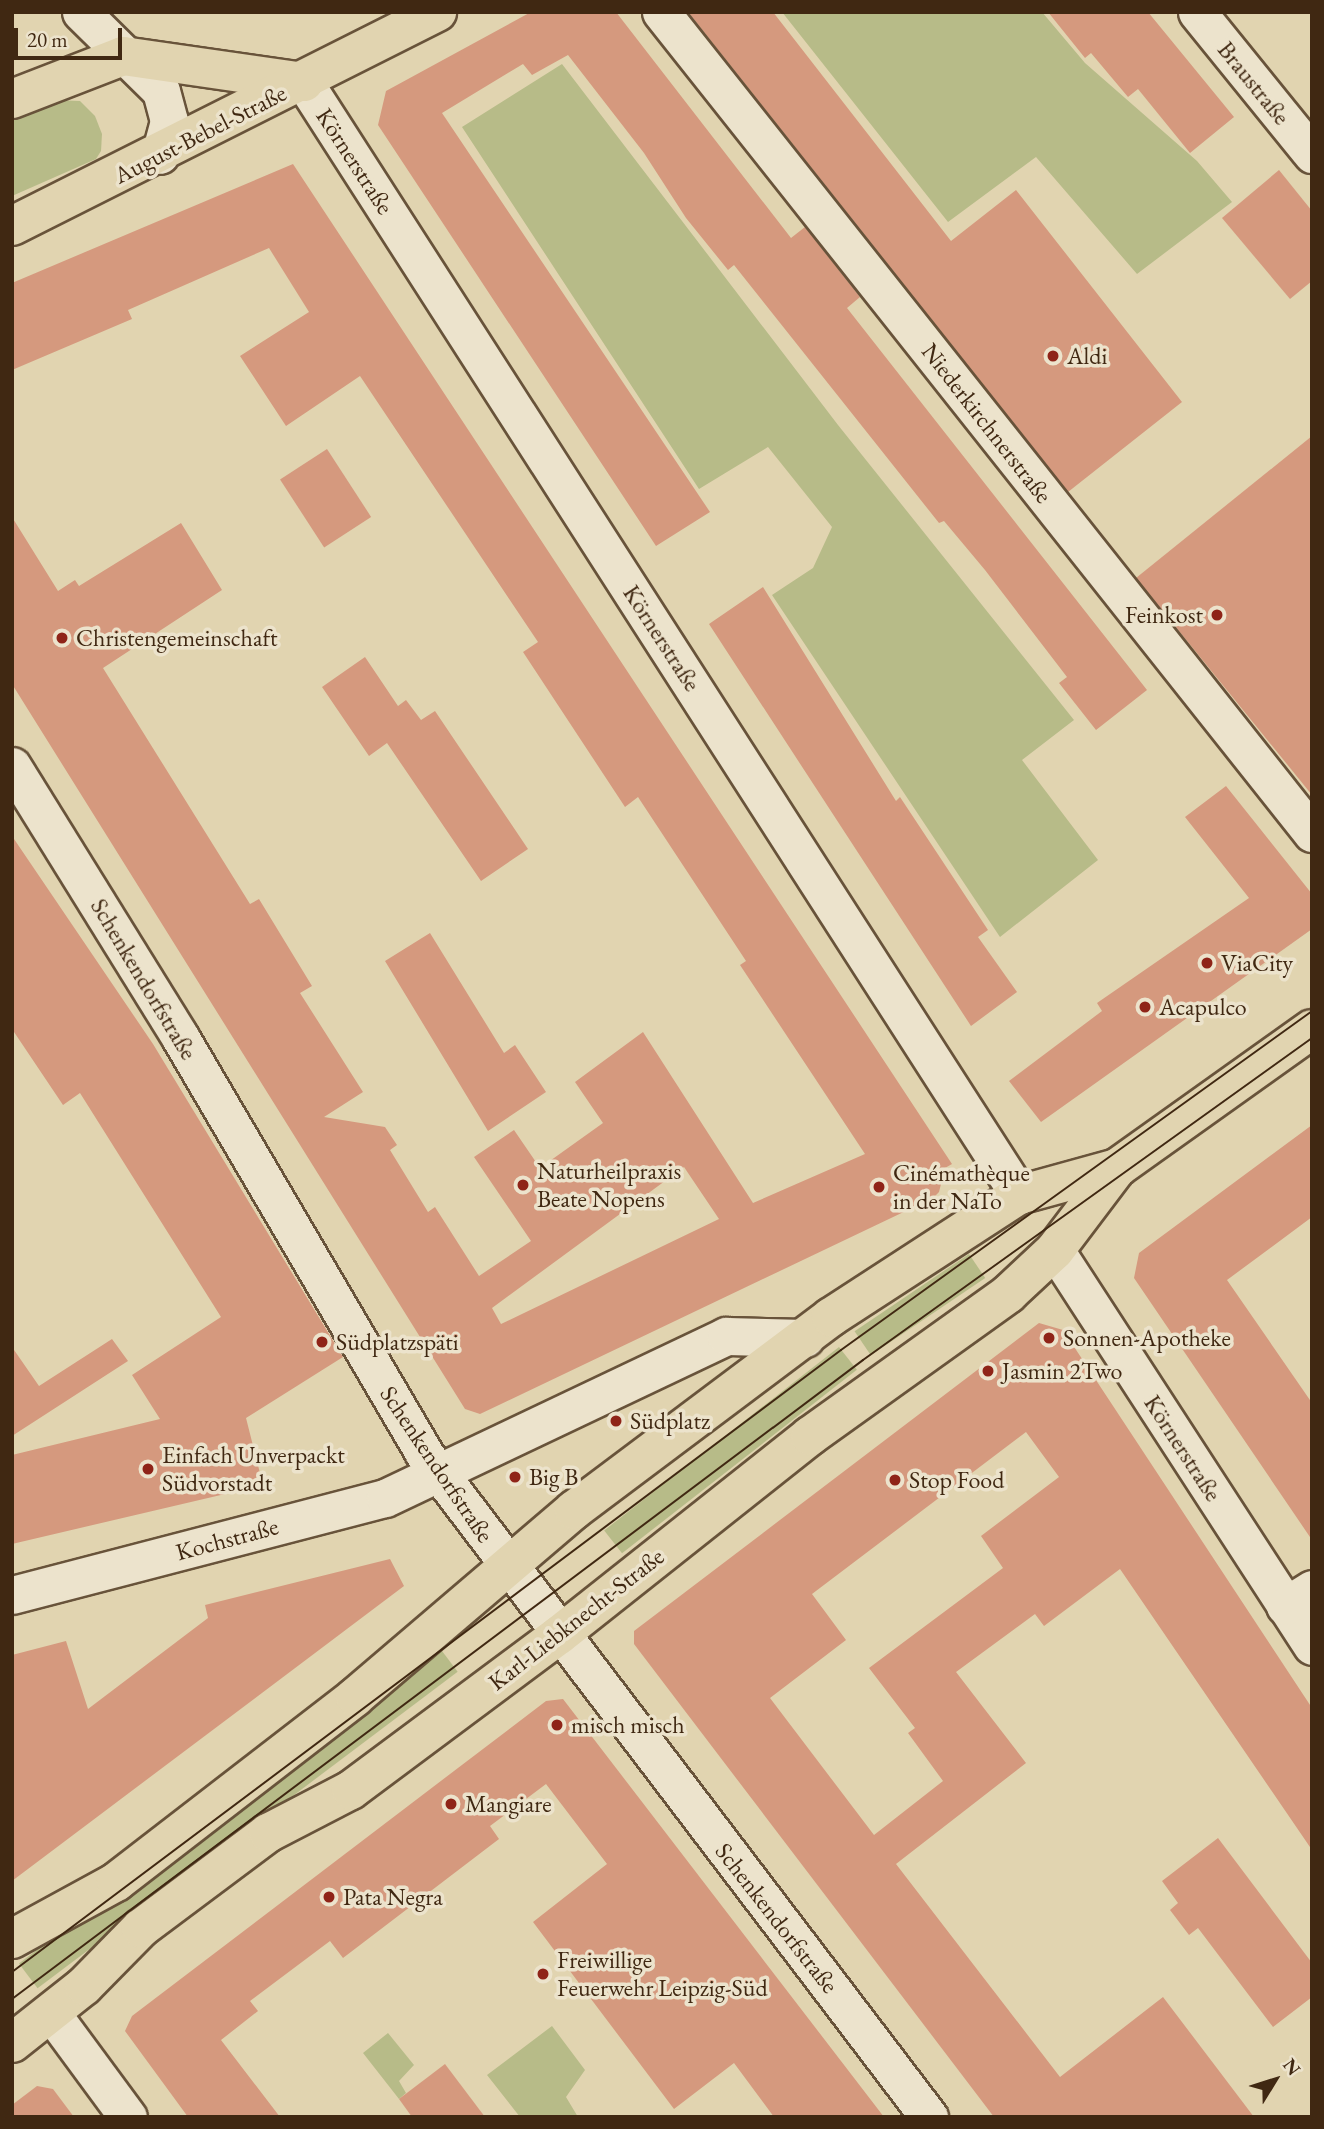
<!DOCTYPE html>
<html>
<head>
<meta charset="utf-8">
<style>
  body { margin:0 }
  #map { position:relative; width:1324px; height:2129px; overflow:hidden; background:#e1d4b0; font-family:"EB Garamond",serif }
  div>[style] { position:absolute }
  .green>* { inset:0; background:#b7bb88; transform-origin:0 0 }
  .building>* { inset:0; background:#d5997e; transform-origin:0 0 }
  .roads { filter:drop-shadow(2px 0 #68533a) drop-shadow(-2px 0 #68533a) drop-shadow(0 2px #68533a) drop-shadow(0 -2px #68533a) }
  .minor>* { height:37px; margin:-18.5px; padding:0 18.5px; transform-origin:18.5px; border-radius:18.5px; background:#ece3cc }
  .major>* { height:38px; margin:-19px; padding:0 19px; transform-origin:19px; border-radius:19px; background:#e1d4b0 }
  .tram>* { height:2px; margin:-1px; padding:0 1px; transform-origin:1px; border-radius:1px; background:#402812 }
  .dots>* { width:19px; height:19px; translate:-50% -50%; box-sizing:border-box; border:4px solid #ece3cc; border-radius:50% }
  span { translate:-50% -50%; white-space:nowrap; text-align:center; line-height:1.15; -webkit-text-stroke:7px #ece3cc; paint-order:stroke }
  .street-label { font-size:24px; color:#402812 }
  .poi-label { font-size:24px; color:#402812 }
  .left { translate:0 -50%; text-align:left }
  .right { translate:-100% -50%; text-align:right }
  .frame { position:absolute; inset:0; border:14px solid #402812; pointer-events:none }
  .north { position:absolute; left:1240px; top:2045px; width:70px; height:70px; -webkit-text-stroke:5px #ece3cc; paint-order:stroke; rotate:52deg; font-size:19px; font-weight:700; line-height:28px; text-align:center; color:#402812 }
  .north::after { content:''; display:block; margin:auto; width:24px; height:32px; background:#402812; clip-path:polygon(50% 0,100% 100%,50% 72%,0 100%) }
  .scale { position:absolute; left:14px; top:28px; width:108px; height:32px; box-sizing:border-box; border:4px solid #402812; border-top:0; padding-left:9px; font-size:21px; line-height:24px; white-space:nowrap; color:#402812; -webkit-text-stroke:5px #ece3cc; paint-order:stroke }
</style>
</head>
<body>
<div id="map">
  <div class="green">
    <i style="clip-path:polygon(782px 12px,1042px 12px,1085px 63px,1197px 161px,1232px 202px,1137px 274px,1036px 157px,948px 222px)"></i>
    <i style="clip-path:polygon(562px 64px,838px 425px,1074px 720px,1022px 760px,1098px 860px,1000px 937px,772px 595px,813px 568px,832px 527px,768px 447px,699px 489px,462px 127px)"></i>
    <i style="clip-path:polygon(54px 100px,80px 101px,95px 116px,102px 134px,101px 151px,96px 159px,12px 196px,12px 117px)"></i>
    <i style="left:969px;top:1254px;width:29px;height:138px;rotate:56deg"></i>
    <i style="left:839px;top:1347px;width:29px;height:298px;rotate:52deg"></i>
    <i style="left:439px;top:1647px;width:31px;height:526px;rotate:53deg"></i>
    <i style="clip-path:polygon(552px 2026px,585px 2070px,566px 2097px,578px 2117px,520px 2117px,487px 2075px)"></i>
    <i style="clip-path:polygon(388px 2033px,414px 2065px,399px 2081px,406px 2093px,399px 2099px,363px 2053px)"></i>
  </div>
  <div class="building">
    <i style="clip-path:polygon(531px 12px,616px 12px,791px 238px,805px 227px,860px 297px,847px 308px,1147px 690px,1096px 730px,1059px 683px,1067px 677px,985px 570px,944px 521px,939px 523px,734px 265px,728px 270px,686px 218px,644px 153px,568px 55px,532px 75px,523px 64px,442px 113px,710px 512px,656px 546px,378px 125px,386px 91px)"></i>
    <i style="clip-path:polygon(688px 12px,773px 12px,951px 241px,1016px 190px,1182px 402px,1068px 492px)"></i>
    <i style="clip-path:polygon(1048px 12px,1148px 12px,1234px 117px,1190px 153px,1138px 89px,1128px 97px,1091px 53px,1085px 58px)"></i>
    <i style="clip-path:polygon(evenodd,293px 164px,952px 1164px,945px 1168px,939px 1192px,933px 1198px,480px 1414px,465px 1409px,12px 684px,12px 517px,58px 591px,75px 580px,79px 586px,181px 523px,222px 590px,103px 668px,250px 904px,259px 899px,312px 986px,300px 993px,363px 1092px,324px 1117px,385px 1127px,397px 1145px,390px 1150px,428px 1212px,435px 1207px,479px 1276px,531px 1241px,474px 1157px,514px 1130px,540px 1168px,603px 1123px,575px 1082px,643px 1032px,753px 1203px,865px 1154px,740px 965px,746px 961px,638px 797px,625px 807px,523px 652px,538px 642px,360px 376px,286px 426px,240px 356px,309px 312px,269px 248px,128px 310px,132px 319px,12px 370px,12px 283px,293px 164px,684px 1167px,719px 1219px,501px 1324px,492px 1308px,684px 1167px)"></i>
    <i style="clip-path:polygon(1279px 170px,1312px 211px,1312px 281px,1290px 299px,1222px 218px)"></i>
    <i style="clip-path:polygon(1312px 436px,1312px 795px,1136px 578px)"></i>
    <i style="left:327px;top:449px;width:81px;height:56px;rotate:57deg"></i>
    <i style="clip-path:polygon(763px 587px,896px 801px,900px 797px,988px 930px,978px 937px,1017px 992px,971px 1026px,709px 624px)"></i>
    <i style="clip-path:polygon(365px 657px,398px 706px,406px 700px,421px 720px,435px 711px,528px 849px,481px 881px,387px 743px,369px 756px,322px 687px)"></i>
    <i style="clip-path:polygon(1226px 786px,1312px 894px,1312px 929px,1041px 1122px,1009px 1081px,1102px 1011px,1097px 1003px,1249px 898px,1185px 817px)"></i>
    <i style="clip-path:polygon(12px 836px,153px 1044px,343px 1357px,246px 1418px,263px 1485px,12px 1544px,12px 1455px,160px 1419px,132px 1375px,221px 1317px,80px 1093px,63px 1105px,12px 1029px)"></i>
    <i style="clip-path:polygon(430px 933px,504px 1053px,515px 1045px,546px 1092px,488px 1131px,385px 961px)"></i>
    <i style="clip-path:polygon(1312px 1125px,1312px 1217px,1227px 1280px,1312px 1403px,1312px 1540px,1134px 1278px,1139px 1253px)"></i>
    <i style="clip-path:polygon(evenodd,1039px 1323px,1063px 1330px,1312px 1708px,1312px 1850px,1120px 1569px,1044px 1626px,1035px 1614px,956px 1672px,1026px 1763px,896px 1864px,1060px 2077px,1163px 1997px,1254px 2117px,994px 2117px,634px 1644px,634px 1631px,1039px 1323px,1026px 1432px,1059px 1477px,981px 1536px,1003px 1568px,869px 1668px,915px 1728px,908px 1733px,943px 1781px,874px 1835px,770px 1698px,846px 1640px,812px 1594px,1026px 1432px)"></i>
    <i style="clip-path:polygon(112px 1339px,128px 1361px,12px 1436px,12px 1347px,39px 1386px)"></i>
    <i style="clip-path:polygon(390px 1559px,404px 1586px,12px 1881px,12px 1655px,66px 1641px,88px 1709px,208px 1618px,205px 1605px)"></i>
    <i style="clip-path:polygon(563px 1699px,884px 2117px,774px 2117px,734px 2063px,674px 2109px,533px 1922px,607px 1864px,546px 1784px,490px 1826px,499px 1839px,343px 1958px,330px 1941px,250px 2001px,258px 2011px,221px 2040px,280px 2117px,188px 2117px,125px 2031px,132px 2016px,546px 1701px)"></i>
    <i style="clip-path:polygon(1218px 1838px,1312px 1963px,1312px 1997px,1273px 2027px,1198px 1928px,1189px 1935px,1170px 1910px,1178px 1903px,1162px 1881px)"></i>
    <i style="clip-path:polygon(445px 2064px,485px 2117px,412px 2117px,399px 2099px)"></i>
    <i style="clip-path:polygon(37px 2086px,53px 2089px,74px 2117px,12px 2117px,12px 2105px)"></i>
  </div>
  <div class="roads">
    <div class="minor">
      <i style="left:81px;top:12px;width:112px;rotate:44.6deg"></i>
      <i style="left:161px;top:91px;width:31px;rotate:75deg"></i>
      <i style="left:169px;top:121px;width:35px;rotate:105deg"></i>
      <i style="left:661px;top:12px;width:1048px;rotate:51.59deg"></i>
      <i style="left:1197px;top:12px;width:183px;rotate:51deg"></i>
      <i style="left:304px;top:82px;width:1323px;rotate:57.28deg"></i>
      <i style="left:12px;top:766px;width:319px;rotate:58.2deg"></i>
      <i style="left:180px;top:1037px;width:481px;rotate:59.6deg"></i>
      <i style="left:423px;top:1452px;width:836px;rotate:52.73deg"></i>
      <i style="left:1055px;top:1250px;width:472px;rotate:57deg"></i>
      <i style="left:12px;top:1595px;width:385px;rotate:-14.6deg"></i>
      <i style="left:385px;top:1498px;width:378px;rotate:-25.4deg"></i>
      <i style="left:726px;top:1336px;width:79px;rotate:1.5deg"></i>
      <i style="left:1285px;top:1606px;width:32px;rotate:-32deg"></i>
      <i style="left:52px;top:2014px;width:128px;rotate:53.6deg"></i>
    </div>
    <div class="major">
      <i style="left:12px;top:99px;width:119px;rotate:-21.2deg"></i>
      <i style="left:123px;top:56px;width:183px;rotate:8.2deg"></i>
      <i style="left:12px;top:226px;width:476px;rotate:-26.7deg"></i>
      <i style="left:12px;top:1939px;width:119px;rotate:-28.7deg"></i>
      <i style="left:116px;top:1882px;width:302px;rotate:-37.7deg"></i>
      <i style="left:355px;top:1697px;width:288px;rotate:-40.5deg"></i>
      <i style="left:574px;top:1510px;width:321px;rotate:-36.9deg"></i>
      <i style="left:831px;top:1317px;width:224px;rotate:-33deg"></i>
      <i style="left:1019px;top:1195px;width:102px;rotate:-15.4deg"></i>
      <i style="left:12px;top:2043px;width:92px;rotate:-38.4deg"></i>
      <i style="left:84px;top:1986px;width:81px;rotate:-45.5deg"></i>
      <i style="left:141px;top:1928px;width:159px;rotate:-36.8deg"></i>
      <i style="left:268px;top:1833px;width:93px;rotate:-27.4deg"></i>
      <i style="left:351px;top:1790px;width:259px;rotate:-36.7deg"></i>
      <i style="left:559px;top:1635px;width:320px;rotate:-38.4deg"></i>
      <i style="left:810px;top:1436px;width:244px;rotate:-35.6deg"></i>
      <i style="left:1008px;top:1294px;width:64px;rotate:-43.1deg"></i>
      <i style="left:1055px;top:1250px;width:103px;rotate:-52.9deg"></i>
      <i style="left:1117px;top:1168px;width:239px;rotate:-35.5deg"></i>
    </div>
  </div>
  <div class="tram">
    <i style="left:12px;top:1972px;width:1036px;rotate:-36.88deg"></i>
    <i style="left:841px;top:1350px;width:580px;rotate:-35.74deg"></i>
    <i style="left:12px;top:1999px;width:1064px;rotate:-36.9deg"></i>
    <i style="left:863px;top:1360px;width:553px;rotate:-35.65deg"></i>
  </div>
  <div class="dots">
    <i style="left:1053px;top:356px;background:#8f2418"></i>
    <i style="left:1217px;top:615px;background:#8f2418"></i>
    <i style="left:62px;top:638px;background:#8f2418"></i>
    <i style="left:1207px;top:963px;background:#8f2418"></i>
    <i style="left:1145px;top:1007px;background:#8f2418"></i>
    <i style="left:523px;top:1185px;background:#8f2418"></i>
    <i style="left:879px;top:1187px;background:#8f2418"></i>
    <i style="left:1049px;top:1338px;background:#8f2418"></i>
    <i style="left:322px;top:1342px;background:#8f2418"></i>
    <i style="left:988px;top:1371px;background:#8f2418"></i>
    <i style="left:616px;top:1421px;background:#8f2418"></i>
    <i style="left:148px;top:1469px;background:#8f2418"></i>
    <i style="left:515px;top:1477px;background:#8f2418"></i>
    <i style="left:895px;top:1480px;background:#8f2418"></i>
    <i style="left:557px;top:1725px;background:#8f2418"></i>
    <i style="left:451px;top:1804px;background:#8f2418"></i>
    <i style="left:329px;top:1897px;background:#8f2418"></i>
    <i style="left:543px;top:1974px;background:#8f2418"></i>
  </div>
  <div class="street-label">
    <span style="left:1254px;top:83px;rotate:51deg">Braustraße</span>
    <span style="left:200px;top:134px;rotate:-27deg">August-Bebel-Straße</span>
    <span style="left:355px;top:161px;rotate:57deg">Körnerstraße</span>
    <span style="left:987px;top:423px;rotate:52deg">Niederkirchnerstraße</span>
    <span style="left:662px;top:638px;rotate:57deg">Körnerstraße</span>
    <span style="left:144px;top:979px;rotate:59deg">Schenkendorfstraße</span>
    <span style="left:1183px;top:1448px;rotate:57deg">Körnerstraße</span>
    <span style="left:437px;top:1464px;rotate:56deg">Schenkendorfstraße</span>
    <span style="left:227px;top:1539px;rotate:-15deg">Kochstraße</span>
    <span style="left:576px;top:1619px;rotate:-38deg">Karl-Liebknecht-Straße</span>
    <span style="left:777px;top:1918px;rotate:52deg">Schenkendorfstraße</span>
  </div>
  <div class="poi-label">
    <span class="left" style="left:1067px;top:356px">Aldi</span>
    <span class="right" style="left:1203px;top:615px">Feinkost</span>
    <span class="left" style="left:76px;top:638px">Christengemeinschaft</span>
    <span class="left" style="left:1221px;top:963px">ViaCity</span>
    <span class="left" style="left:1159px;top:1007px">Acapulco</span>
    <span class="left" style="left:537px;top:1185px">Naturheilpraxis<br>Beate Nopens</span>
    <span class="left" style="left:893px;top:1187px">Cinémathèque<br>in der NaTo</span>
    <span class="left" style="left:1063px;top:1338px">Sonnen-Apotheke</span>
    <span class="left" style="left:336px;top:1342px">Südplatzspäti</span>
    <span class="left" style="left:1002px;top:1371px">Jasmin 2Two</span>
    <span class="left" style="left:630px;top:1421px">Südplatz</span>
    <span class="left" style="left:162px;top:1469px">Einfach Unverpackt<br>Südvorstadt</span>
    <span class="left" style="left:529px;top:1477px">Big B</span>
    <span class="left" style="left:909px;top:1480px">Stop Food</span>
    <span class="left" style="left:571px;top:1725px">misch misch</span>
    <span class="left" style="left:465px;top:1804px">Mangiare</span>
    <span class="left" style="left:343px;top:1897px">Pata Negra</span>
    <span class="left" style="left:557px;top:1974px">Freiwillige<br>Feuerwehr Leipzig-Süd</span>
  </div>
  <div class="frame"></div>
  <div class="north">N</div>
  <div class="scale">20 m</div>
</div>
</body>
</html>
